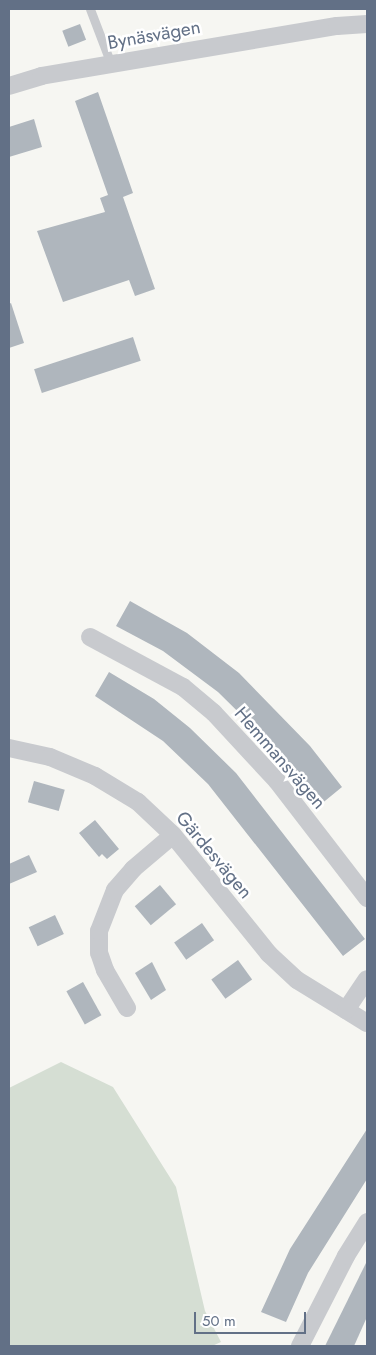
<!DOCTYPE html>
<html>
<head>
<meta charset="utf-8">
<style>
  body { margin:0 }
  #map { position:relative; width:376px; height:1355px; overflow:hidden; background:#f6f6f2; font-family:Jost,sans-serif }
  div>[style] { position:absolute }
  .green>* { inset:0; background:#d5ded3 }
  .building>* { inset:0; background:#afb6bd; transform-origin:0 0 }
  .lane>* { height:9px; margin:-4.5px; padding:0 4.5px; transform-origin:4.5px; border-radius:4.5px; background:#c8cace }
  .street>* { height:18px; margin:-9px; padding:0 9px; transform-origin:9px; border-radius:9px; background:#c8cace }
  span { translate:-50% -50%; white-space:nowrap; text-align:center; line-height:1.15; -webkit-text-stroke:5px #fff; paint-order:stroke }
  .street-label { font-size:19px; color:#627086 }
  .frame { position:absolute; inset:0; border:10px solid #627086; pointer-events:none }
  .scale { position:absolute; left:194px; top:1312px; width:112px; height:22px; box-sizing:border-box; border:2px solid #627086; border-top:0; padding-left:6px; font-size:15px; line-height:18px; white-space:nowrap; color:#627086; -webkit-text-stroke:4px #fff; paint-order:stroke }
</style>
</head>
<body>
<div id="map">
  <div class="green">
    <i style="clip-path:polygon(61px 1062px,113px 1087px,176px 1187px,205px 1311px,221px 1342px,212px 1346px,9px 1346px,9px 1088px)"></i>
  </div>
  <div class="building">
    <i style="left:80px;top:24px;width:17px;height:19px;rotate:69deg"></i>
    <i style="clip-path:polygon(98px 92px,133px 193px,123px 197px,155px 289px,135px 296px,129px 280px,63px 302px,37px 231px,105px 212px,100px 198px,108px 195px,75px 101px)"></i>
    <i style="clip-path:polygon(34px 119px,42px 147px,9px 157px,9px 127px)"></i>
    <i style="clip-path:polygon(11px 303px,24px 343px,9px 348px,9px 304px)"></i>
    <i style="left:133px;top:337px;width:25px;height:104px;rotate:72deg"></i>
    <i style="clip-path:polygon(130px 601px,187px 633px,239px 673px,310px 746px,342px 787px,320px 805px,281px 754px,218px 692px,163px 651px,116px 626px)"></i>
    <i style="clip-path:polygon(109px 672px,154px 699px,190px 728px,236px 773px,365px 939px,343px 956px,208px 784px,163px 741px,95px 696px)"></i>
    <i style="left:34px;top:781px;width:32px;height:22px;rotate:16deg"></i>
    <i style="clip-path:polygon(95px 820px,119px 849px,107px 859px,102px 854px,99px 857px,79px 833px)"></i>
    <i style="clip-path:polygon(29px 855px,37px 872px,9px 884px,9px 864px)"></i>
    <i style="left:160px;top:885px;width:25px;height:33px;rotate:50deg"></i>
    <i style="left:55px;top:915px;width:21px;height:29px;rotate:65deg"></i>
    <i style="left:202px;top:923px;width:21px;height:34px;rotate:55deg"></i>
    <i style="left:238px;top:960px;width:24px;height:33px;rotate:54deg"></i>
    <i style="clip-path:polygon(152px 962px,166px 990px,151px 1000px,135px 973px)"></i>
    <i style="left:83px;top:982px;width:38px;height:19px;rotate:61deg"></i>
    <i style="clip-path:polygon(367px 1129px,367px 1179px,308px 1273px,286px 1322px,261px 1312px,290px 1249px)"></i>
    <i style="clip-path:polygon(367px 1261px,367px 1317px,354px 1346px,325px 1346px)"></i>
  </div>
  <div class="lane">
    <i style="left:90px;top:9px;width:59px;rotate:69.1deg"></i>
  </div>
  <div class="street">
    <i style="left:9px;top:86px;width:34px;rotate:-17deg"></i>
    <i style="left:41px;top:76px;width:300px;rotate:-9.6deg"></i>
    <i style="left:337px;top:26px;width:30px;rotate:-4deg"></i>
    <i style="left:90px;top:637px;width:106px;rotate:28.3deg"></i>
    <i style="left:183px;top:687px;width:40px;rotate:40deg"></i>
    <i style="left:214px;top:713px;width:93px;rotate:47.2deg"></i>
    <i style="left:277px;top:781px;width:148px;rotate:52.4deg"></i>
    <i style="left:9px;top:748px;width:42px;rotate:12.4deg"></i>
    <i style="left:50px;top:757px;width:49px;rotate:22.9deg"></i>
    <i style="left:95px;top:776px;width:50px;rotate:31.2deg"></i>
    <i style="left:138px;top:802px;width:48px;rotate:43.3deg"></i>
    <i style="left:173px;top:835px;width:153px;rotate:51.1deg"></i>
    <i style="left:269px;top:954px;width:38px;rotate:43deg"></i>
    <i style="left:297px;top:980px;width:82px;rotate:31.6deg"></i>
    <i style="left:127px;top:1008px;width:44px;rotate:-120.1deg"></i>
    <i style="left:105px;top:970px;width:18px;rotate:-109deg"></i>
    <i style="left:99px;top:953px;width:22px;rotate:-90deg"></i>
    <i style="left:99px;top:931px;width:44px;rotate:-68.7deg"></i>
    <i style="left:115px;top:890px;width:28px;rotate:-49deg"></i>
    <i style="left:133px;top:869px;width:52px;rotate:-40.4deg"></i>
    <i style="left:346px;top:1010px;width:37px;rotate:-56deg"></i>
    <i style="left:300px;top:1346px;width:101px;rotate:-62.9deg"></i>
    <i style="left:346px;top:1256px;width:40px;rotate:-58deg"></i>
  </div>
  <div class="street-label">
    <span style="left:154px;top:35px;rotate:-10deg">Bynäsvägen</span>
    <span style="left:280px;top:758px;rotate:49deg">Hemmansvägen</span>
    <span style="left:214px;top:855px;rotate:50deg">Gärdesvägen</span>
  </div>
  <div class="frame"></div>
  <div class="scale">50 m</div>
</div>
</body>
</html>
